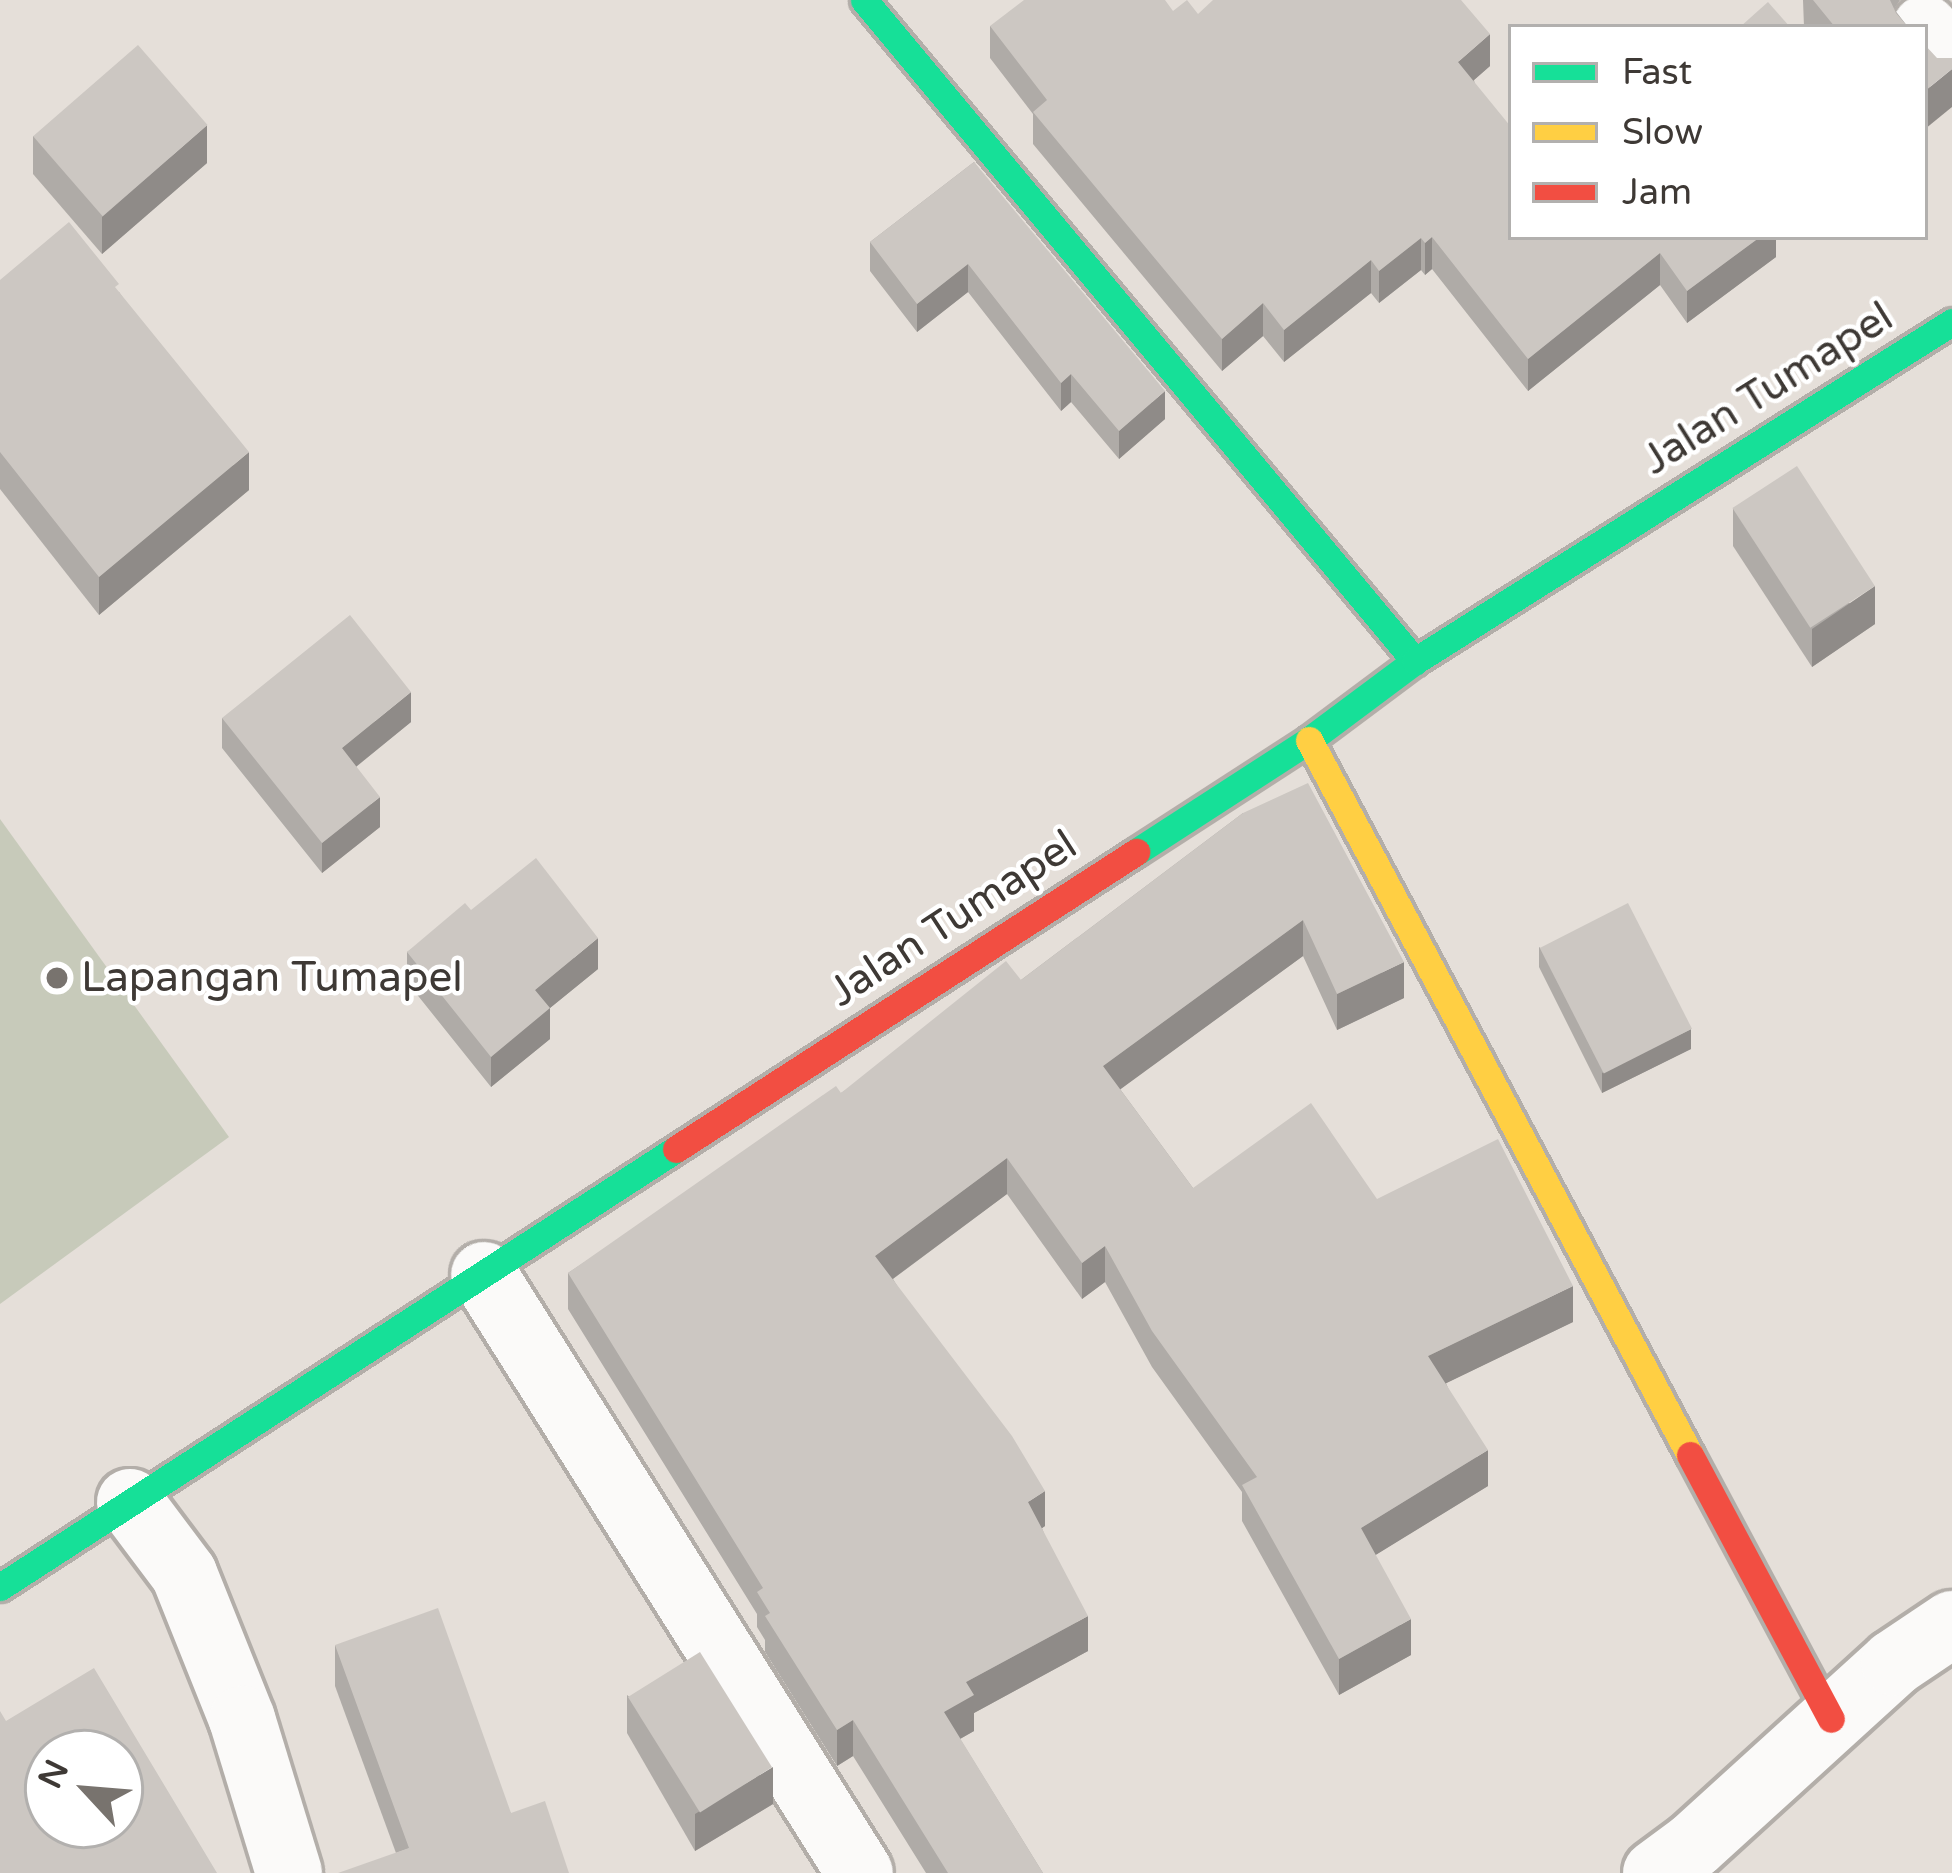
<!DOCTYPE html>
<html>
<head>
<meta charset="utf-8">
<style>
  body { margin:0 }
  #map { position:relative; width:1952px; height:1873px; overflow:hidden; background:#e5dfd9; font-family:"Varela Round",sans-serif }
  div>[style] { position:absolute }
  .green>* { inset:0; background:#c7caba }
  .roads { filter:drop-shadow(3px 0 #b3aea9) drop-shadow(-3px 0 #b3aea9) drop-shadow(0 3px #b3aea9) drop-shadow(0 -3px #b3aea9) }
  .street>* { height:66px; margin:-33px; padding:0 33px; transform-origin:33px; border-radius:33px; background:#fbfaf9 }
  .fast>* { height:27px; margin:-13.5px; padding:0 13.5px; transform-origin:13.5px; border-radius:13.5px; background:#16e098 }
  .slow>* { height:27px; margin:-13.5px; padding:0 13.5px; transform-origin:13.5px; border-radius:13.5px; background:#ffcf43 }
  .jam>* { height:27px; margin:-13.5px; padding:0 13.5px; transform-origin:13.5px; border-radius:13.5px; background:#f24e42 }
  .wall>* { inset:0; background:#afaba7 }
  .shaded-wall>* { inset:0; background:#8f8b88 }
  .building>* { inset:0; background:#ccc7c2; transform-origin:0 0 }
  .dots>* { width:33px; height:33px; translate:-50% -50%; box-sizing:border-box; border:6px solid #fff; border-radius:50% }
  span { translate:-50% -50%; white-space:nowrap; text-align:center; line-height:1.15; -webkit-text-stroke:9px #fff; paint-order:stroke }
  .street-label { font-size:42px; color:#3e3935 }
  .poi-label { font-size:42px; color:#3e3935 }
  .left { translate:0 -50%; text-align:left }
  .legend { position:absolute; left:1508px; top:24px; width:420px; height:216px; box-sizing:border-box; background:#fff; border:3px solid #b2b0ae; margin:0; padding:15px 21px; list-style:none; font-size:36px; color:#3e3935 }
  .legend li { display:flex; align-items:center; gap:24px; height:60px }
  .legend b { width:60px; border:3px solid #b2b0ae }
  .north { position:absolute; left:24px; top:1729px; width:120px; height:120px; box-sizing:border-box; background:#fff; border:3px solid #b2b0ae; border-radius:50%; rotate:296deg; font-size:33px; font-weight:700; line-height:48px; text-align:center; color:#3e3935 }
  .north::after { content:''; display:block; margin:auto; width:42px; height:54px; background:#78736e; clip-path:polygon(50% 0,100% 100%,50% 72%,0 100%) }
</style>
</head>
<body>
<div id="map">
  <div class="green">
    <i style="clip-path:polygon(0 819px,229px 1137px,0 1304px)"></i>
  </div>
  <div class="roads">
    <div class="street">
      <i style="left:1925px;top:28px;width:43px;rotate:51.5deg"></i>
      <i style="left:484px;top:1275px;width:706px;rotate:57.84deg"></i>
      <i style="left:130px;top:1502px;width:90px;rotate:53.1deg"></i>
      <i style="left:184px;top:1574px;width:156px;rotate:68.2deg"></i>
      <i style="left:242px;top:1719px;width:161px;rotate:73deg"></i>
      <i style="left:1656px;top:1873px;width:47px;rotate:-36.4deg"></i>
      <i style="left:1694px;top:1845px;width:270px;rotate:-42.3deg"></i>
      <i style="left:1894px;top:1663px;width:70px;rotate:-33.9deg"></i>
    </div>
    <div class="fast">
      <i style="left:864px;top:0;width:861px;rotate:50.19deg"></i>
      <i style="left:1136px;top:852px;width:206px;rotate:-32.9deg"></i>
      <i style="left:1309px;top:740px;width:132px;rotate:-36.7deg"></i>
      <i style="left:1415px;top:661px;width:635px;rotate:-32.26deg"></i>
      <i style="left:0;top:1587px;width:805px;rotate:-32.94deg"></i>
    </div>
    <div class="slow">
      <i style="left:1309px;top:740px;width:810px;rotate:61.95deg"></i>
    </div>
    <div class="jam">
      <i style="left:676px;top:1149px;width:548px;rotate:-32.85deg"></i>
      <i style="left:1690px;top:1455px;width:299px;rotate:61.9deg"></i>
    </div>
  </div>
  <div class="wall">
    <i style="clip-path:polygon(1803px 0,1900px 0,1894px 9px,1908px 27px,1804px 27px)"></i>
    <i style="clip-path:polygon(1173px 11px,1490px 66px,1474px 80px,1511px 237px,1776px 237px,1776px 257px,1687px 323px,1660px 285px,1528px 391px,1432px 269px,1425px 275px,1421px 270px,1379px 303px,1371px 293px,1284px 362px,1263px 336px,1222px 371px,1033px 144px,1033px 114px,990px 58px,990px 26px)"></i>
    <i style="clip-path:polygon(33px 136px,207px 163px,102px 254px,33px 174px)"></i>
    <i style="clip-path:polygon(974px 162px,1165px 419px,1119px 459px,1071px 402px,1061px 411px,968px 292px,917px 332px,870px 271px,870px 242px)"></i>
    <i style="clip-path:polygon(0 280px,119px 292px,249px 490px,99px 615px,0 489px)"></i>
    <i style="clip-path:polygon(1733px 508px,1875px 624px,1812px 667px,1733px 546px)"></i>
    <i style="clip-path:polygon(222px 718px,411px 722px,356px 767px,380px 827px,322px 873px,222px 748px)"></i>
    <i style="clip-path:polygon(1243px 813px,1404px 998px,1337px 1030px,1303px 956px,1120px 1089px,1193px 1188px,1377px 1199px,1573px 1322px,1446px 1383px,1488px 1486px,1375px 1555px,1411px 1655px,1339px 1695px,1242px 1521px,1242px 1492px,1152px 1367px,1105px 1282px,1082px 1299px,1007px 1194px,893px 1279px,1045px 1526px,1042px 1528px,1088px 1651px,974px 1713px,974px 1731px,960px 1739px,1043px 1873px,926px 1873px,853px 1756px,837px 1766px,765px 1652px,765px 1640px,757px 1627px,757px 1614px,568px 1309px,568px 1273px,841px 1093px,1021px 980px)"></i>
    <i style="clip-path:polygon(471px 910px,598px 969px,550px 1008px,550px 1039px,491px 1087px,407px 982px,407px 952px)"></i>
    <i style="clip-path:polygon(1539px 947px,1691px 1049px,1602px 1093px,1539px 967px)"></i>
    <i style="clip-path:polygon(335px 1645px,511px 1813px,396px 1853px,335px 1686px)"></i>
    <i style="clip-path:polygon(627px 1695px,773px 1804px,695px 1851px,627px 1733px)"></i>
  </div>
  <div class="shaded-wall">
    <i style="clip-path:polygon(1490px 34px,1490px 66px,1458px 94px,1458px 62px)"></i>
    <i style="clip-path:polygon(1952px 69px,1952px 107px,1925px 129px,1925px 91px)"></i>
    <i style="clip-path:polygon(207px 125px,207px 163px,102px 254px,102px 217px)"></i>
    <i style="clip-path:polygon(1432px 237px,1432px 269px,1425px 275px,1425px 243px)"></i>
    <i style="clip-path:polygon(1760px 237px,1776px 237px,1776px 257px,1687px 323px,1687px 291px)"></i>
    <i style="clip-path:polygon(1421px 238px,1421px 270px,1379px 303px,1379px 271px)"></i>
    <i style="clip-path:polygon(1660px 253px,1660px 285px,1528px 391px,1528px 359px)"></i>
    <i style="clip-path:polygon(1371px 260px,1371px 293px,1284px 362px,1284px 330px)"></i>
    <i style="clip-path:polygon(968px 264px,968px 292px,917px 332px,917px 304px)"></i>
    <i style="clip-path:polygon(1263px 303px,1263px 336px,1222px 371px,1222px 339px)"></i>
    <i style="clip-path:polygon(1071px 374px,1071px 402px,1061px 411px,1061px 383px)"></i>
    <i style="clip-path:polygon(1165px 391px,1165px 419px,1119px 459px,1119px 431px)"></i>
    <i style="clip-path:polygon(249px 452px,249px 490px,99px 615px,99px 577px)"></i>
    <i style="clip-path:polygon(1875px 586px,1875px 624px,1812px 667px,1812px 629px)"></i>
    <i style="clip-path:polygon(411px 692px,411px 722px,342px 778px,342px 748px)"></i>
    <i style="clip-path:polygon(380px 797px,380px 827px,322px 873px,322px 843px)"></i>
    <i style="clip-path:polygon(1303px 920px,1303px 956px,1103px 1102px,1103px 1066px)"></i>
    <i style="clip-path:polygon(598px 938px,598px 969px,550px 1008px,550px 1039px,491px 1087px,491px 1057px,535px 990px)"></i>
    <i style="clip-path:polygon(1404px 962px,1404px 998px,1337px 1030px,1337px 994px)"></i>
    <i style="clip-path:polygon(1691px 1029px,1691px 1049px,1602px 1093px,1602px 1073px)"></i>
    <i style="clip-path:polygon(1007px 1158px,1007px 1194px,875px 1292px,875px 1256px)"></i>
    <i style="clip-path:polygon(1105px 1246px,1105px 1282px,1082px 1299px,1082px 1263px)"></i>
    <i style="clip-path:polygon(1573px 1286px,1573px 1322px,1428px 1392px,1428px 1356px)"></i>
    <i style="clip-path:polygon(1488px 1450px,1488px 1486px,1361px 1564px,1361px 1528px)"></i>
    <i style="clip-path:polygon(1045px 1491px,1045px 1526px,1028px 1538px,1028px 1502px)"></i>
    <i style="clip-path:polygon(1088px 1616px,1088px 1651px,974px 1713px,974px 1731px,944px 1748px,944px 1712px,966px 1682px)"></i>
    <i style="clip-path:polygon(1411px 1619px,1411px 1655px,1339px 1695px,1339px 1659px)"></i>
    <i style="clip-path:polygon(853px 1720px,853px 1756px,837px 1766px,837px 1730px)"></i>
    <i style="clip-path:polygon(773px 1767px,773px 1804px,695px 1851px,695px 1814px)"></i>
  </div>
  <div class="building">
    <i style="clip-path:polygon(1024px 0,1165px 0,1173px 11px,1187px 0,1198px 14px,1213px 0,1461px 0,1490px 34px,1458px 62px,1511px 127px,1511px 237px,1760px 237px,1687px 291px,1660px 253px,1528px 359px,1432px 237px,1425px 243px,1421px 238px,1379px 271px,1371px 260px,1284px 330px,1263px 303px,1222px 339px,1033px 112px,1047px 100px,990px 26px)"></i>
    <i style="clip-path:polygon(1813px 0,1890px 0,1896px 13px,1908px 27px,1835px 27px)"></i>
    <i style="clip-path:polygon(1768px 2px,1790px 27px,1740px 27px)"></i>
    <i style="left:138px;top:45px;width:106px;height:139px;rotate:49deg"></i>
    <i style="clip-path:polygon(1925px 45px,1937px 58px,1952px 58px,1952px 69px,1925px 91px)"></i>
    <i style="clip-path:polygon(974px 162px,1165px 391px,1119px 431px,1071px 374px,1061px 383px,968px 264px,917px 304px,870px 242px)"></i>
    <i style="clip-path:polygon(69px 222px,119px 284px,115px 287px,249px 452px,99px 577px,0 452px,0 280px)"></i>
    <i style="left:1797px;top:466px;width:143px;height:77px;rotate:57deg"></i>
    <i style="clip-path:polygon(350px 615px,411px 692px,342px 748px,380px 797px,322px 843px,222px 718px)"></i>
    <i style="clip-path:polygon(1308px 783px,1404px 962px,1337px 994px,1303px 920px,1103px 1066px,1193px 1188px,1311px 1103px,1377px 1199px,1498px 1139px,1573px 1286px,1428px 1356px,1488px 1450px,1361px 1528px,1411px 1619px,1339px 1659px,1242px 1485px,1257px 1477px,1152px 1331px,1105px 1246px,1082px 1263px,1007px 1158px,875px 1256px,1012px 1436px,1045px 1491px,1028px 1502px,1088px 1616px,966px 1682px,974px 1695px,944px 1712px,1043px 1873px,948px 1873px,853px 1720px,837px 1730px,765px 1616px,770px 1613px,757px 1592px,763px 1588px,568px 1273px,836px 1086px,841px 1093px,1006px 961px,1021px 980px,1243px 813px)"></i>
    <i style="clip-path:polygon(536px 858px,598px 938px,535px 990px,550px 1008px,491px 1057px,407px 952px,465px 903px,471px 910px)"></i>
    <i style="left:1628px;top:903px;width:141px;height:99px;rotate:63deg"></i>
    <i style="clip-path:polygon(438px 1608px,511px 1813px,545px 1801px,569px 1873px,338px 1873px,409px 1848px,335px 1645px)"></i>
    <i style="left:700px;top:1652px;width:136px;height:85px;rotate:58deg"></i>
    <i style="clip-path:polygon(evenodd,94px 1668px,217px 1873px,0 1873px,0 1711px,6px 1721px,94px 1668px,48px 1753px,120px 1753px,120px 1825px,48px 1825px,48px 1753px)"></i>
  </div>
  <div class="dots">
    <i style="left:57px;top:978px;background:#78736e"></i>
  </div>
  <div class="street-label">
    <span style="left:1768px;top:389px;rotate:-32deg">Jalan Tumapel</span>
    <span style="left:953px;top:919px;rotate:-33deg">Jalan Tumapel</span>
  </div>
  <div class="poi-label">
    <span class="left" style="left:81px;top:978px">Lapangan Tumapel</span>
  </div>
  <ul class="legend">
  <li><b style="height:15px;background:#16e098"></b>Fast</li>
  <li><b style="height:15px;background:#ffcf43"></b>Slow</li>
  <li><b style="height:15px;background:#f24e42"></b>Jam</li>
  </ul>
  <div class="north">N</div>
</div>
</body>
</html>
